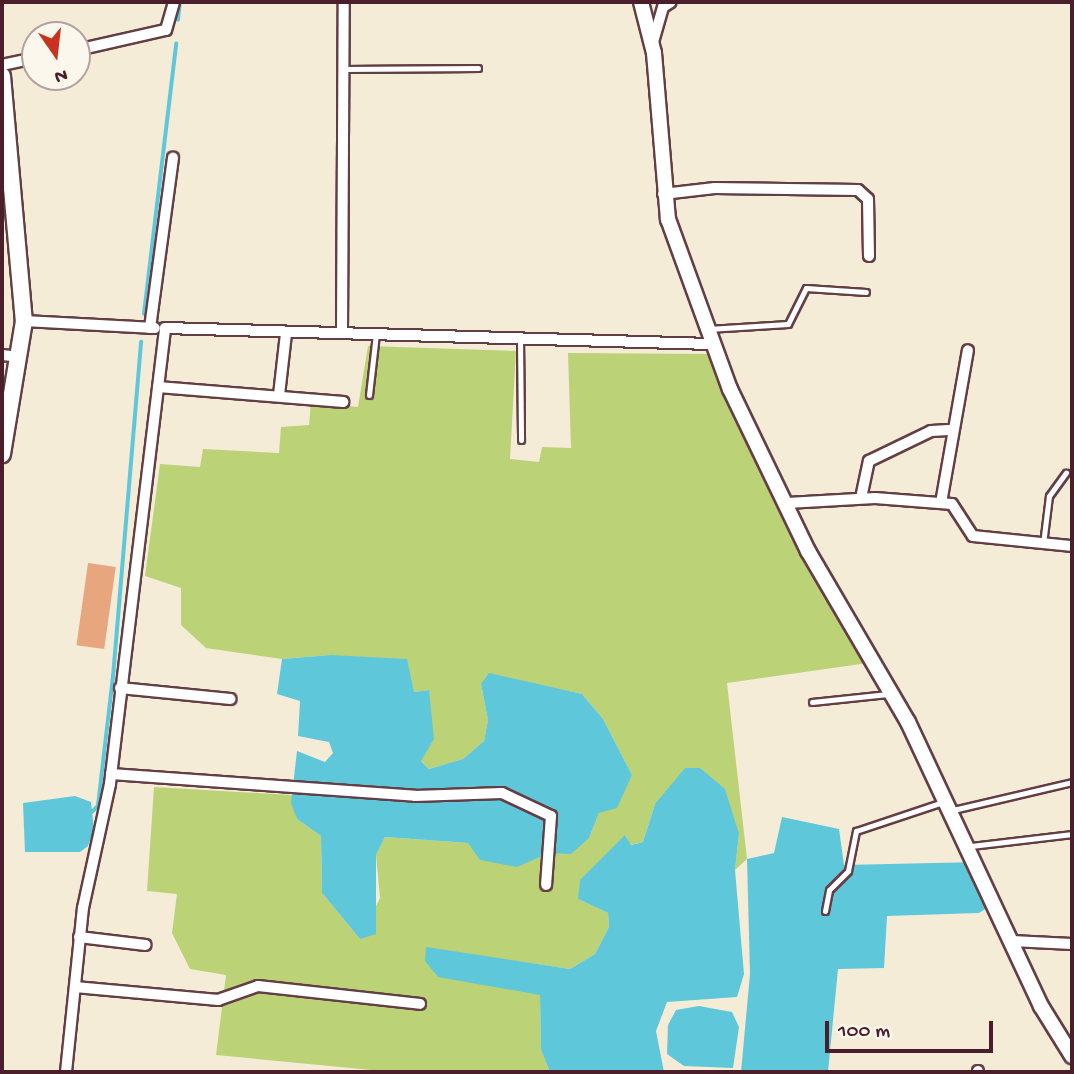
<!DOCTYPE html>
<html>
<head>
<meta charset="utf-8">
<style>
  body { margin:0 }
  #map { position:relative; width:1074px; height:1074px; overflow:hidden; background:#f4ecd7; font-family:"Gochi Hand",sans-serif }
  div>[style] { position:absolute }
  .green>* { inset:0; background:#bcd276 }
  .water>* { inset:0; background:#5fc7da }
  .stream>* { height:3.5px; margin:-1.75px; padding:0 1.75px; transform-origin:1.75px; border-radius:1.75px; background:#5fc7da }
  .building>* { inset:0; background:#e8a67e; transform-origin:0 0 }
  .roads { filter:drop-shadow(2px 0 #643e45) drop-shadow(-2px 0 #643e45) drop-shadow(0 2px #643e45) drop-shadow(0 -2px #643e45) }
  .lane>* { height:5px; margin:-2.5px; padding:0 2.5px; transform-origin:2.5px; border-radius:2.5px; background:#fff }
  .street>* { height:10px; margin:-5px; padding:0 5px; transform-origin:5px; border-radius:5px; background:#fff }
  .secondary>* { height:14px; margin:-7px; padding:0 7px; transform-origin:7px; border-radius:7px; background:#fff }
  .primary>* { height:16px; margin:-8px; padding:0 8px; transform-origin:8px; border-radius:8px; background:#fff }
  span { translate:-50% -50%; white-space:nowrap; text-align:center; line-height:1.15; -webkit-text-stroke:5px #fbf7ec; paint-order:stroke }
  .frame { position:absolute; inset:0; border:4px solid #4a1f2b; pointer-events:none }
  .north { position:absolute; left:21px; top:21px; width:70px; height:70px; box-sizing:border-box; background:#fbf7ec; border:2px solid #b4a19f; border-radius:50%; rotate:166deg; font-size:19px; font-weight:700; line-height:28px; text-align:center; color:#4a1f2b }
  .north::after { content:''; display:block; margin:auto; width:24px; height:32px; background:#c8321e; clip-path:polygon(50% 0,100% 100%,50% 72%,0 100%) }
  .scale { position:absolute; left:825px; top:1021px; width:168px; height:32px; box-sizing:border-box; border:4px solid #4a1f2b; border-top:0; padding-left:9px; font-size:21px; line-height:24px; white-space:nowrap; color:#4a1f2b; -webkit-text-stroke:5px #fbf7ec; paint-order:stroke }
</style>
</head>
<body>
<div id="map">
  <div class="green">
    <i style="clip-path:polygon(368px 346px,516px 351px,510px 459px,539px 462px,542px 447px,571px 448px,568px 353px,714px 354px,868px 663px,727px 683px,747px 859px,735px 870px,739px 834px,655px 804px,643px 842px,630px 845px,626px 836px,578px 899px,608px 913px,609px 927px,595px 954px,570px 969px,426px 948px,540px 995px,541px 1050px,550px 1072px,392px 1072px,216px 1055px,226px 975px,190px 969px,172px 933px,177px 894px,147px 891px,154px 787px,292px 795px,297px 819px,321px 836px,322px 893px,360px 939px,380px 898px,376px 855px,385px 837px,468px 843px,522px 860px,589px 838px,599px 813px,632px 775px,603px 719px,582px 694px,539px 685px,481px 684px,488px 720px,484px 741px,463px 759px,429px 769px,421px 761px,429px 690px,414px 692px,330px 655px,282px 659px,206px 648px,181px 625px,181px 588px,145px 576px,160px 464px,200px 467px,203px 449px,279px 453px,281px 427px,309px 425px,311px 402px,358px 407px)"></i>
  </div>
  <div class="water">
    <i style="clip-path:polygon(330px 655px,407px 659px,414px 692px,429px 690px,434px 739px,421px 761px,429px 769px,463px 759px,484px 741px,488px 720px,481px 684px,489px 673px,582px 694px,603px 719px,632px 775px,617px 808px,599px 813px,589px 838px,571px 854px,549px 853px,517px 867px,480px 860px,468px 843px,385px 837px,376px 855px,376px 934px,360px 939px,322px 893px,321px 836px,297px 819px,291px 803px,297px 751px,325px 762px,333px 753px,329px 742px,298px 736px,300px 701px,277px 694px,282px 659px)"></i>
    <i style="clip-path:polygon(685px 768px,700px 768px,725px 789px,739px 834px,735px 870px,744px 974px,737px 997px,667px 1002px,656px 1031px,664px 1072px,550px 1072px,541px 1050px,540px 995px,438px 977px,425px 961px,426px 947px,570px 969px,595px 954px,609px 927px,608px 913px,578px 899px,580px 880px,625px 835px,631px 845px,643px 842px,655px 804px)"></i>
    <i style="clip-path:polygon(75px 796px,91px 802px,94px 830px,88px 846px,80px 852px,25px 852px,23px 803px)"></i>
    <i style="clip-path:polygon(782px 817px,839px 829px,844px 865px,979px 862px,995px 903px,979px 913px,887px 916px,884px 968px,838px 969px,828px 1072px,741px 1072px,750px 974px,747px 859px,774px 853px)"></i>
    <i style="clip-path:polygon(699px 1006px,732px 1012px,739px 1027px,733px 1068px,684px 1066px,667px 1054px,668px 1025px,676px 1010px)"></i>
  </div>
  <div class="stream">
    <i style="left:178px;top:20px;width:18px;rotate:-84deg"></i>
    <i style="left:144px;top:314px;width:272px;rotate:-83.2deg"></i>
    <i style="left:92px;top:812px;width:8px;rotate:-45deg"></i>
    <i style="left:98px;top:806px;width:130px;rotate:-83.4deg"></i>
    <i style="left:113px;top:677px;width:336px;rotate:-85.2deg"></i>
  </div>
  <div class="building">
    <i style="left:88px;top:563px;width:28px;height:83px;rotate:8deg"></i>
  </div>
  <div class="roads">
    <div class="lane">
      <i style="left:346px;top:69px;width:132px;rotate:-0.4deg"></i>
      <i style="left:708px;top:329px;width:80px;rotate:-3.6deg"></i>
      <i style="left:788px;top:324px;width:40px;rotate:-63.4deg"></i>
      <i style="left:806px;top:288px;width:60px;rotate:3.8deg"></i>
      <i style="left:520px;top:338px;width:102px;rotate:89.4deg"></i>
      <i style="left:369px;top:395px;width:61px;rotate:-83.5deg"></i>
      <i style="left:1043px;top:544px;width:48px;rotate:-82.9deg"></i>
      <i style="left:1049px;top:496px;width:29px;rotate:-54deg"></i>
      <i style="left:812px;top:702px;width:76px;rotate:-6deg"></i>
      <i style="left:953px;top:810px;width:122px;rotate:-13.2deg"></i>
      <i style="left:971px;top:846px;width:102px;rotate:-6.8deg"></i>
      <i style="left:825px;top:911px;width:21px;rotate:-79deg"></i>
      <i style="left:829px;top:890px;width:27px;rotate:-45deg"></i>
      <i style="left:848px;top:871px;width:41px;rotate:-78.7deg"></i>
      <i style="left:856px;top:831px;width:92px;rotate:-18.4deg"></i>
    </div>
    <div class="street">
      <i style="left:653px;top:42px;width:36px;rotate:-74deg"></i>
      <i style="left:663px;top:7px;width:9px;rotate:-32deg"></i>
      <i style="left:77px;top:50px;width:91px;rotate:-12.7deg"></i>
      <i style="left:166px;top:30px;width:29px;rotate:-74deg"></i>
      <i style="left:2px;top:65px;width:34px;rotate:-12deg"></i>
      <i style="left:663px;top:194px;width:52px;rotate:-6.6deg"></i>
      <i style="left:715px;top:188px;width:143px;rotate:0.8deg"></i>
      <i style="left:858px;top:190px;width:13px;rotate:42deg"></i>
      <i style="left:868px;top:199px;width:57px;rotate:89deg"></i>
      <i style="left:24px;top:321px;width:131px;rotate:3.1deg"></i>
      <i style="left:150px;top:328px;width:172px;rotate:-82.3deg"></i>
      <i style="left:342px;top:331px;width:329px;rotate:-89.7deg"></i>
      <i style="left:2px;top:355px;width:18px;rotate:6deg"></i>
      <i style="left:158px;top:387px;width:186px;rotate:4.6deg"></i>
      <i style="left:279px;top:395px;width:61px;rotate:-83.5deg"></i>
      <i style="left:861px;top:498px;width:38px;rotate:-78deg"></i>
      <i style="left:869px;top:461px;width:69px;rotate:-25.8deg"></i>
      <i style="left:931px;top:431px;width:22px;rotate:-3deg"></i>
      <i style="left:787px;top:503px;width:88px;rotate:-3.3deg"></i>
      <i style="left:875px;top:498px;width:77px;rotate:4.5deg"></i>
      <i style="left:952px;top:504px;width:38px;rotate:57deg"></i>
      <i style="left:973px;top:536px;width:100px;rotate:5.8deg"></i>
      <i style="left:941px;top:503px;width:155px;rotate:-80deg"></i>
      <i style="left:120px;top:688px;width:111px;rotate:5.7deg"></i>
      <i style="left:111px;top:774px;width:305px;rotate:4.1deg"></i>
      <i style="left:415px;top:796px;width:87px;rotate:-2deg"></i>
      <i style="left:502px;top:793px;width:54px;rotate:25.1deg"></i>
      <i style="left:551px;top:816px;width:69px;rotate:94.1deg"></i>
      <i style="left:79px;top:937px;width:67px;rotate:6.8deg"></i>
      <i style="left:1012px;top:941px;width:60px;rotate:2.9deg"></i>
      <i style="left:75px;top:987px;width:144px;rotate:5.2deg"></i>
      <i style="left:218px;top:1000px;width:42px;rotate:-19.3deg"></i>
      <i style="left:258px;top:986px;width:163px;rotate:6.3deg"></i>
      <i style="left:66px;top:1072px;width:165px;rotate:-84.1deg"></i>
      <i style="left:83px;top:908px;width:127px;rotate:-77.7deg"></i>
      <i style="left:110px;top:784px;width:459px;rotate:-83.1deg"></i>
      <i style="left:165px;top:328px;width:547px;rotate:1.68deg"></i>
      <i style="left:978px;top:1072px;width:1px;rotate:-90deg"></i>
    </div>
    <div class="secondary">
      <i style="left:641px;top:2px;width:53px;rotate:75.7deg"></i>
      <i style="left:654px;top:53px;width:167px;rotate:85.2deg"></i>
      <i style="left:668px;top:219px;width:181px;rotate:70deg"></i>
      <i style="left:730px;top:389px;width:180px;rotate:64.3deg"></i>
      <i style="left:808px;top:551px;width:198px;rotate:59.7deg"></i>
      <i style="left:908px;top:722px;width:314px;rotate:64.9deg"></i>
      <i style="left:1041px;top:1006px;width:59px;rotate:58.2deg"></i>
    </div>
    <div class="primary">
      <i style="left:2px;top:76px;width:246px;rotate:84.9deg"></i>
      <i style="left:24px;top:321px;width:135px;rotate:99.4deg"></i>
    </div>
  </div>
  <div class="frame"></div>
  <div class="north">N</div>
  <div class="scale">100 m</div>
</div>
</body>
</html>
